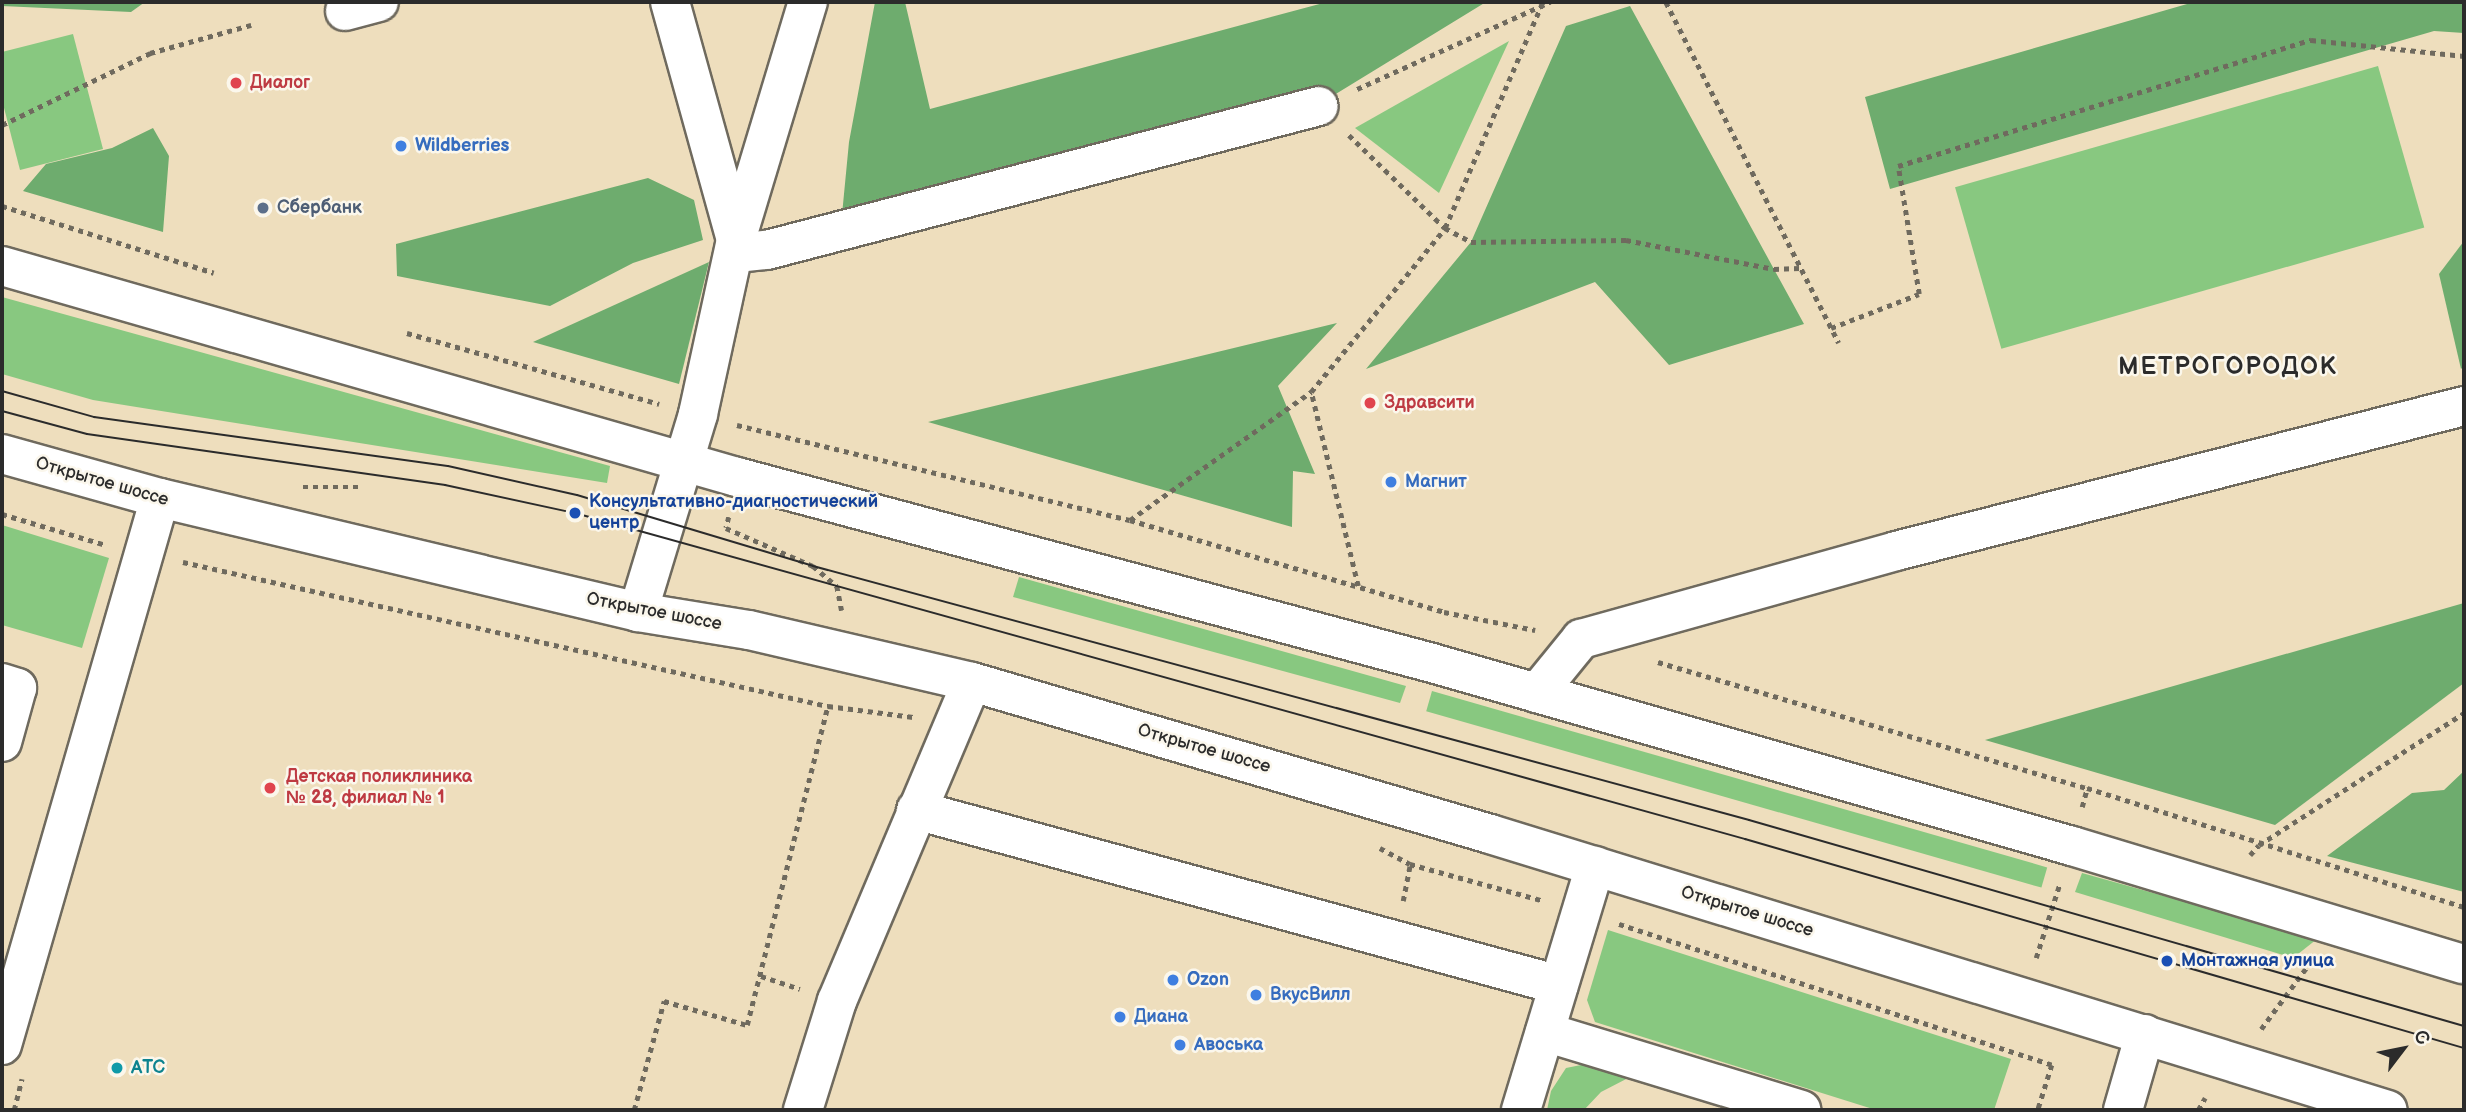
<!DOCTYPE html>
<html>
<head>
<meta charset="utf-8">
<style>
  body { margin:0 }
  #map { position:relative; width:2466px; height:1112px; overflow:hidden; background:#eedebd; font-family:"Balsamiq Sans",sans-serif }
  div>[style] { position:absolute }
  .green>* { inset:0; background:#88c880; transform-origin:0 0 }
  .forest>* { inset:0; background:#6eac6e }
  .path>* { height:4.5px; margin-top:-2.25px; transform-origin:0; background:repeating-linear-gradient(90deg,#6f6a5e 0 5px,transparent 0 10px) }
  .roads { filter:drop-shadow(2px 0 #6f6a5e) drop-shadow(-2px 0 #6f6a5e) drop-shadow(0 2px #6f6a5e) drop-shadow(0 -2px #6f6a5e) }
  .minor>* { height:38px; margin:-19px; padding:0 19px; transform-origin:19px; border-radius:19px; background:#fff }
  .tram>* { height:2px; margin:-1px; padding:0 1px; transform-origin:1px; border-radius:1px; background:#2b2b2b }
  .dots>* { width:19px; height:19px; translate:-50% -50%; box-sizing:border-box; border:4px solid #fbf7ec; border-radius:50% }
  span { translate:-50% -50%; white-space:nowrap; text-align:center; line-height:1.15; -webkit-text-stroke:5px #fbf7ec; paint-order:stroke }
  .health-label { font-size:18px; color:#be3a42; font-weight:700 }
  .left { translate:0 -50%; text-align:left }
  .shop-label { font-size:18px; color:#366cbe; font-weight:700 }
  .service-label { font-size:18px; color:#4e5e75; font-weight:700 }
  .street-label { font-size:18px; color:#2b2b2b }
  .transit-label { font-size:18px; color:#164399; font-weight:700 }
  .culture-label { font-size:18px; color:#0d838f; font-weight:700 }
  .district-label { font-size:24px; color:#2b2b2b; font-weight:700; letter-spacing:2px }
  .frame { position:absolute; inset:0; border:4px solid #2b2b2b; pointer-events:none }
  .north { position:absolute; left:2368px; top:1014px; width:70px; height:70px; -webkit-text-stroke:5px #fbf7ec; paint-order:stroke; rotate:58deg; font-size:19px; font-weight:700; line-height:28px; text-align:center; color:#2b2b2b }
  .north::after { content:''; display:block; margin:auto; width:24px; height:32px; background:#2b2b2b; clip-path:polygon(50% 0,100% 100%,50% 72%,0 100%) }
</style>
</head>
<body>
<div id="map">
  <div class="green">
    <i style="clip-path:polygon(73px 34px,103px 149px,20px 170px,2px 100px,2px 52px)"></i>
    <i style="clip-path:polygon(1509px 41px,1439px 193px,1355px 128px)"></i>
    <i style="left:2378px;top:66px;width:168px;height:440px;rotate:74deg"></i>
    <i style="clip-path:polygon(2px 297px,610px 466px,607px 483px,93px 400px,2px 374px)"></i>
    <i style="clip-path:polygon(2px 525px,109px 558px,82px 648px,2px 625px)"></i>
    <i style="clip-path:polygon(1019px 577px,1406px 686px,1400px 703px,1013px 597px)"></i>
    <i style="left:1432px;top:691px;width:640px;height:21px;rotate:16deg"></i>
    <i style="clip-path:polygon(2082px 873px,2317px 939px,2293px 958px,2075px 892px)"></i>
    <i style="clip-path:polygon(1608px 930px,2011px 1059px,1994px 1110px,1876px 1110px,1595px 1022px,1587px 1000px)"></i>
    <i style="clip-path:polygon(1591px 1063px,1632px 1076px,1601px 1092px,1584px 1110px,1547px 1110px,1551px 1091px,1566px 1068px)"></i>
  </div>
  <div class="forest">
    <i style="clip-path:polygon(2px 2px,145px 2px,131px 12px,2px 6px)"></i>
    <i style="clip-path:polygon(875px 2px,905px 2px,930px 109px,1327px 2px,1486px 2px,1308px 111px,841px 225px,849px 142px)"></i>
    <i style="clip-path:polygon(2194px 2px,2464px 2px,2464px 33px,2434px 31px,1890px 189px,1865px 97px)"></i>
    <i style="clip-path:polygon(1630px 6px,1804px 324px,1669px 365px,1595px 282px,1366px 369px,1471px 242px,1566px 26px)"></i>
    <i style="clip-path:polygon(153px 128px,169px 156px,163px 232px,23px 191px,46px 164px,112px 148px)"></i>
    <i style="clip-path:polygon(648px 178px,694px 200px,703px 240px,633px 263px,550px 306px,397px 276px,396px 244px)"></i>
    <i style="clip-path:polygon(2464px 241px,2464px 366px,2461px 369px,2439px 274px)"></i>
    <i style="clip-path:polygon(709px 262px,679px 384px,533px 342px)"></i>
    <i style="clip-path:polygon(1337px 323px,1278px 386px,1315px 474px,1293px 471px,1292px 527px,928px 422px)"></i>
    <i style="clip-path:polygon(2464px 603px,2464px 683px,2275px 825px,1985px 740px)"></i>
    <i style="clip-path:polygon(2464px 771px,2464px 892px,2327px 856px,2412px 793px,2444px 790px)"></i>
  </div>
  <div class="path">
    <i style="left:1666px;top:2px;width:382px;rotate:63.1deg"></i>
    <i style="left:1357px;top:89px;width:212px;rotate:-24.3deg"></i>
    <i style="left:2px;top:125px;width:165px;rotate:-25.9deg"></i>
    <i style="left:150px;top:53px;width:105px;rotate:-15.5deg"></i>
    <i style="left:1349px;top:135px;width:134px;rotate:44.1deg"></i>
    <i style="left:1445px;top:228px;width:30px;rotate:28deg"></i>
    <i style="left:1471px;top:242px;width:155px;rotate:-0.7deg"></i>
    <i style="left:1626px;top:240px;width:151px;rotate:11.1deg"></i>
    <i style="left:1774px;top:269px;width:26px;rotate:-2deg"></i>
    <i style="left:2px;top:206px;width:222px;rotate:17.5deg"></i>
    <i style="left:1831px;top:328px;width:94px;rotate:-21.1deg"></i>
    <i style="left:1919px;top:294px;width:130px;rotate:-99.3deg"></i>
    <i style="left:1898px;top:166px;width:432px;rotate:-17deg"></i>
    <i style="left:2311px;top:40px;width:154px;rotate:6deg"></i>
    <i style="left:407px;top:333px;width:262px;rotate:15.7deg"></i>
    <i style="left:737px;top:425px;width:404px;rotate:13.6deg"></i>
    <i style="left:1130px;top:520px;width:327px;rotate:16.3deg"></i>
    <i style="left:1444px;top:612px;width:93px;rotate:11.2deg"></i>
    <i style="left:303px;top:487px;width:60px"></i>
    <i style="left:2px;top:514px;width:109px;rotate:16.6deg"></i>
    <i style="left:729px;top:517px;width:11px;rotate:105deg"></i>
    <i style="left:726px;top:528px;width:95px;rotate:23.6deg"></i>
    <i style="left:813px;top:566px;width:31px;rotate:40deg"></i>
    <i style="left:837px;top:586px;width:25px;rotate:79deg"></i>
    <i style="left:1130px;top:520px;width:222px;rotate:-35.3deg"></i>
    <i style="left:183px;top:562px;width:661px;rotate:12.59deg"></i>
    <i style="left:828px;top:706px;width:86px;rotate:7.4deg"></i>
    <i style="left:1358px;top:586px;width:200px;rotate:-103.6deg"></i>
    <i style="left:1311px;top:392px;width:212px;rotate:-50.7deg"></i>
    <i style="left:1445px;top:228px;width:246px;rotate:-66.6deg"></i>
    <i style="left:1658px;top:662px;width:447px;rotate:16.4deg"></i>
    <i style="left:2087px;top:788px;width:395px;rotate:17.5deg"></i>
    <i style="left:2082px;top:807px;width:20px;rotate:-75deg"></i>
    <i style="left:1380px;top:848px;width:34px;rotate:28deg"></i>
    <i style="left:1410px;top:864px;width:139px;rotate:15.4deg"></i>
    <i style="left:2250px;top:855px;width:13px;rotate:-48deg"></i>
    <i style="left:2259px;top:845px;width:244px;rotate:-32.8deg"></i>
    <i style="left:1403px;top:901px;width:38px;rotate:-79deg"></i>
    <i style="left:1619px;top:924px;width:455px;rotate:18deg"></i>
    <i style="left:2052px;top:1065px;width:47px;rotate:107.3deg"></i>
    <i style="left:2036px;top:958px;width:76px;rotate:-72.3deg"></i>
    <i style="left:761px;top:976px;width:41px;rotate:18.4deg"></i>
    <i style="left:2261px;top:1029px;width:86px;rotate:-53.5deg"></i>
    <i style="left:14px;top:1110px;width:32px;rotate:-76deg"></i>
    <i style="left:634px;top:1110px;width:113px;rotate:-74.6deg"></i>
    <i style="left:664px;top:1001px;width:86px;rotate:16.1deg"></i>
    <i style="left:747px;top:1025px;width:329px;rotate:-75.8deg"></i>
    <i style="left:2198px;top:1110px;width:14px;rotate:-60deg"></i>
  </div>
  <div class="roads">
    <div class="minor">
      <i style="left:670px;top:2px;width:247px;rotate:74.5deg"></i>
      <i style="left:345px;top:11px;width:35px;rotate:-15deg"></i>
      <i style="left:736px;top:253px;width:31px;rotate:-6deg"></i>
      <i style="left:767px;top:250px;width:570px;rotate:-14.62deg"></i>
      <i style="left:2px;top:266px;width:765px;rotate:16.02deg"></i>
      <i style="left:737px;top:477px;width:719px;rotate:14.98deg"></i>
      <i style="left:1432px;top:663px;width:666px;rotate:15.96deg"></i>
      <i style="left:2072px;top:846px;width:409px;rotate:16.8deg"></i>
      <i style="left:2px;top:454px;width:164px;rotate:15.6deg"></i>
      <i style="left:160px;top:498px;width:491px;rotate:13.4deg"></i>
      <i style="left:638px;top:612px;width:112px;rotate:9.2deg"></i>
      <i style="left:749px;top:630px;width:229px;rotate:13.1deg"></i>
      <i style="left:972px;top:682px;width:540px;rotate:16.35deg"></i>
      <i style="left:1490px;top:834px;width:939px;rotate:17.08deg"></i>
      <i style="left:638px;top:612px;width:207px;rotate:-73.1deg"></i>
      <i style="left:698px;top:414px;width:178px;rotate:-77.7deg"></i>
      <i style="left:736px;top:240px;width:249px;rotate:-73.2deg"></i>
      <i style="left:2px;top:683px;width:16px;rotate:18deg"></i>
      <i style="left:17px;top:688px;width:56px;rotate:105.5deg"></i>
      <i style="left:1537px;top:693px;width:70px;rotate:-50.8deg"></i>
      <i style="left:1581px;top:639px;width:327px;rotate:-15.6deg"></i>
      <i style="left:1896px;top:551px;width:586px;rotate:-14.32deg"></i>
      <i style="left:916px;top:810px;width:666px;rotate:15.22deg"></i>
      <i style="left:1545px;top:1032px;width:268px;rotate:16.9deg"></i>
      <i style="left:2px;top:1045px;width:569px;rotate:-73.89deg"></i>
      <i style="left:803px;top:1110px;width:114px;rotate:-72.7deg"></i>
      <i style="left:837px;top:1001px;width:346px;rotate:-67.1deg"></i>
      <i style="left:1521px;top:1110px;width:255px;rotate:-73.1deg"></i>
      <i style="left:2123px;top:1110px;width:79px;rotate:-73.9deg"></i>
    </div>
  </div>
  <div class="tram">
    <i style="left:2px;top:391px;width:96px;rotate:15.8deg"></i>
    <i style="left:94px;top:417px;width:357px;rotate:7.9deg"></i>
    <i style="left:448px;top:466px;width:132px;rotate:12.7deg"></i>
    <i style="left:577px;top:495px;width:246px;rotate:16.7deg"></i>
    <i style="left:813px;top:566px;width:970px;rotate:15.18deg"></i>
    <i style="left:1749px;top:820px;width:744px;rotate:16.07deg"></i>
    <i style="left:2px;top:411px;width:88px;rotate:15.1deg"></i>
    <i style="left:87px;top:434px;width:362px;rotate:8.1deg"></i>
    <i style="left:445px;top:485px;width:133px;rotate:12.2deg"></i>
    <i style="left:575px;top:513px;width:1215px;rotate:15.57deg"></i>
    <i style="left:1745px;top:839px;width:749px;rotate:16.21deg"></i>
  </div>
  <div class="dots">
    <i style="left:236px;top:83px;background:#e0444e"></i>
    <i style="left:401px;top:146px;background:#3f7fe0"></i>
    <i style="left:263px;top:208px;background:#5c6f8a"></i>
    <i style="left:1370px;top:403px;background:#e0444e"></i>
    <i style="left:1391px;top:482px;background:#3f7fe0"></i>
    <i style="left:575px;top:513px;background:#1a4fb4"></i>
    <i style="left:270px;top:788px;background:#e0444e"></i>
    <i style="left:2167px;top:961px;background:#1a4fb4"></i>
    <i style="left:1173px;top:980px;background:#3f7fe0"></i>
    <i style="left:1256px;top:995px;background:#3f7fe0"></i>
    <i style="left:1120px;top:1017px;background:#3f7fe0"></i>
    <i style="left:1180px;top:1045px;background:#3f7fe0"></i>
    <i style="left:117px;top:1068px;background:#0f9aa8"></i>
  </div>
  <div class="health-label">
    <span class="left" style="left:250px;top:83px">Диалог</span>
    <span class="left" style="left:1384px;top:403px">Здравсити</span>
    <span class="left" style="left:286px;top:788px">Детская поликлиника<br>№ 28, филиал № 1</span>
  </div>
  <div class="shop-label">
    <span class="left" style="left:415px;top:146px">Wildberries</span>
    <span class="left" style="left:1405px;top:482px">Магнит</span>
    <span class="left" style="left:1187px;top:980px">Ozon</span>
    <span class="left" style="left:1270px;top:995px">ВкусВилл</span>
    <span class="left" style="left:1134px;top:1017px">Диана</span>
    <span class="left" style="left:1194px;top:1045px">Авоська</span>
  </div>
  <div class="service-label">
    <span class="left" style="left:277px;top:208px">Сбербанк</span>
  </div>
  <div class="street-label">
    <span style="left:102px;top:482px;rotate:16deg">Открытое шоссе</span>
    <span style="left:654px;top:612px;rotate:11deg">Открытое шоссе</span>
    <span style="left:1204px;top:749px;rotate:16deg">Открытое шоссе</span>
    <span style="left:1747px;top:912px;rotate:17deg">Открытое шоссе</span>
  </div>
  <div class="transit-label">
    <span class="left" style="left:589px;top:513px">Консультативно-диагностический<br>центр</span>
    <span class="left" style="left:2181px;top:961px">Монтажная улица</span>
  </div>
  <div class="culture-label">
    <span class="left" style="left:131px;top:1068px">АТС</span>
  </div>
  <div class="district-label">
    <span style="left:2228px;top:367px">МЕТРОГОРОДОК</span>
  </div>
  <div class="frame"></div>
  <div class="north">С</div>
</div>
</body>
</html>
